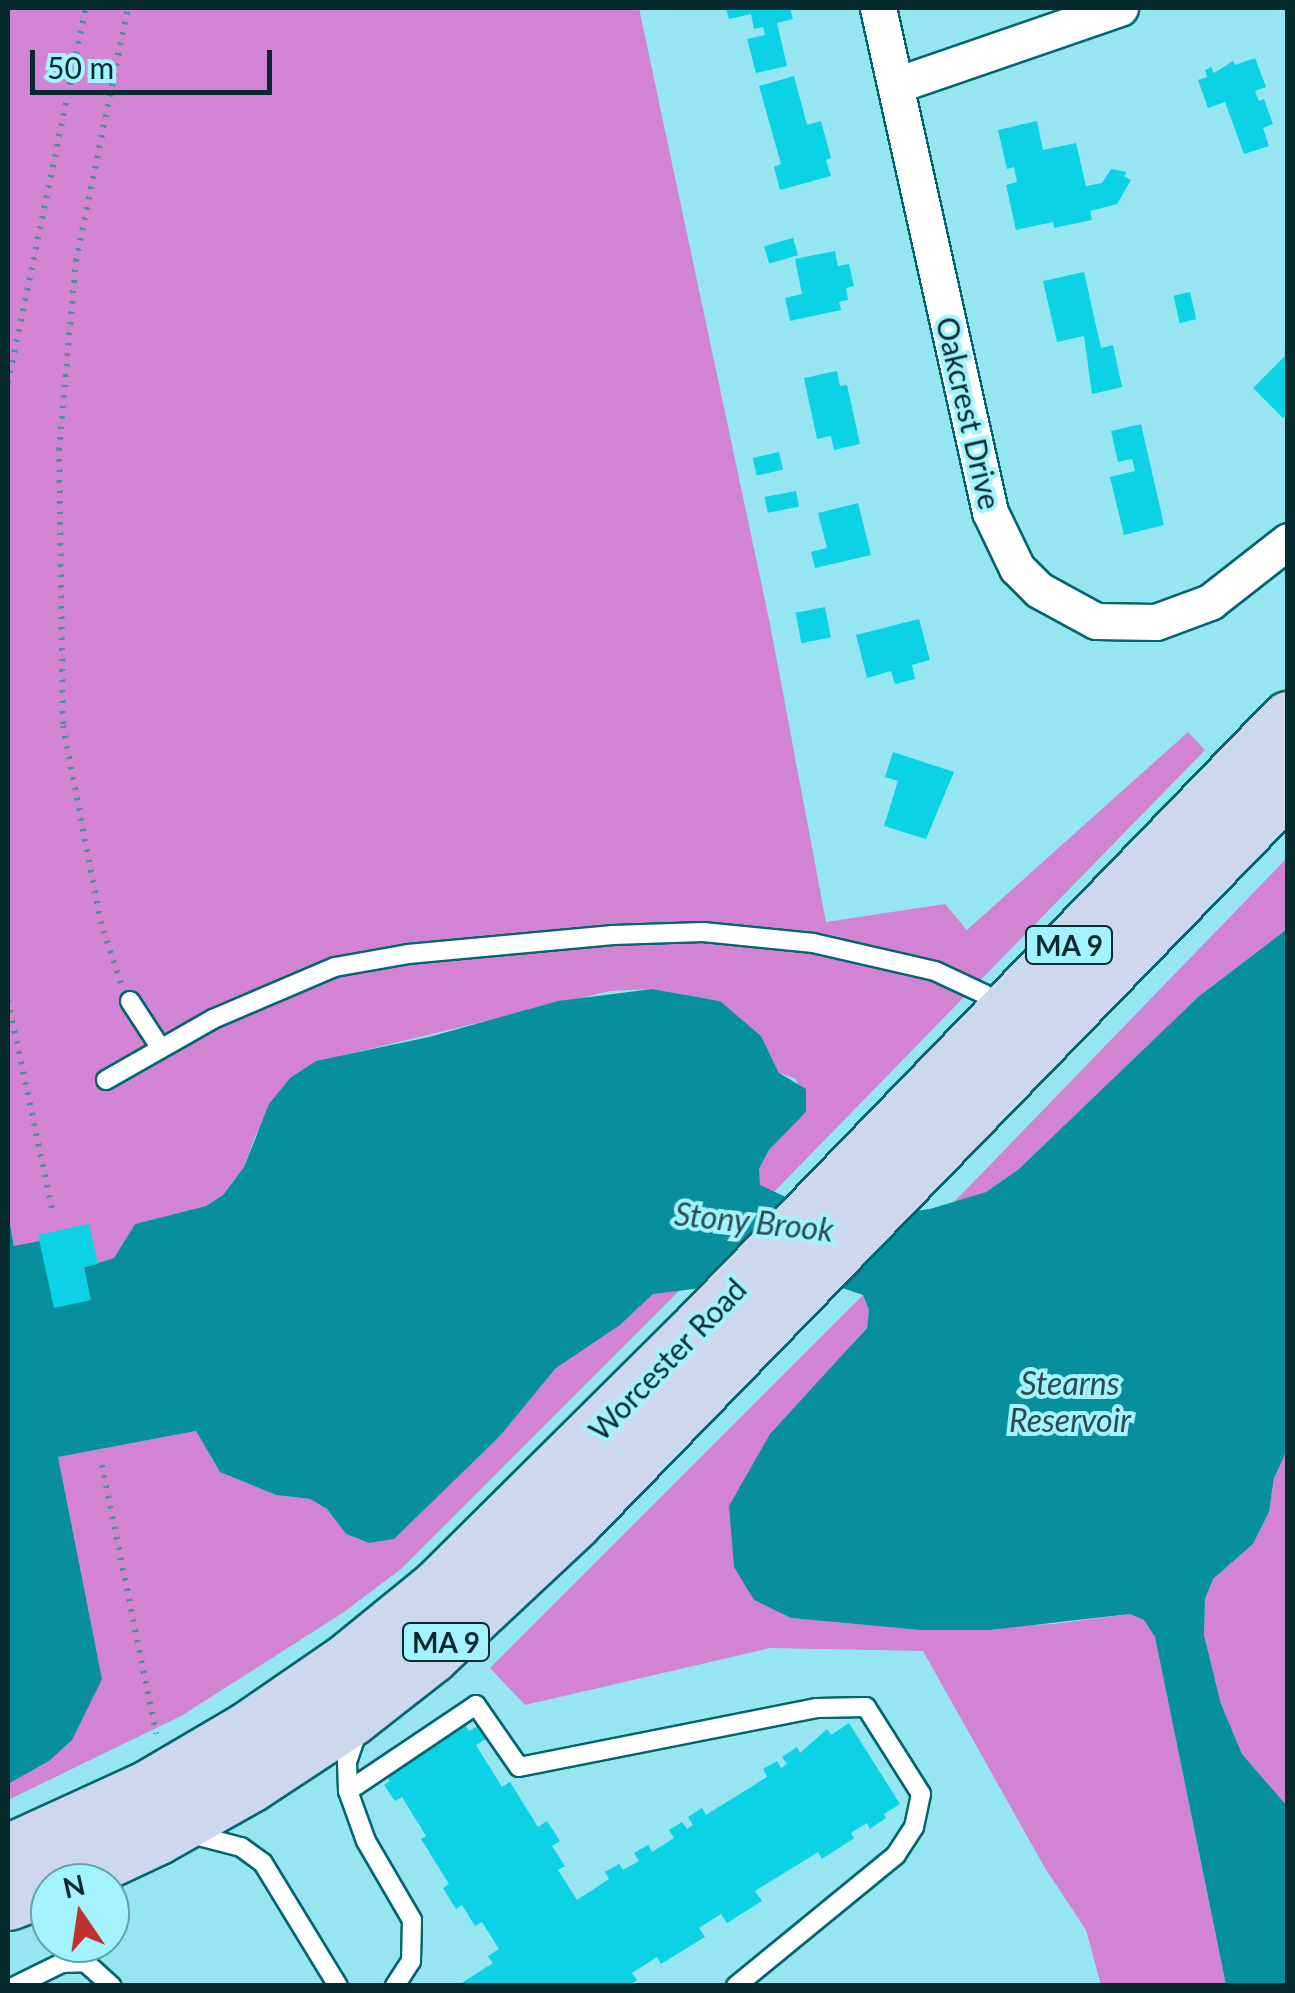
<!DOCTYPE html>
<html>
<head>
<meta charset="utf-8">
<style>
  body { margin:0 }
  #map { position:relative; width:1295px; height:1993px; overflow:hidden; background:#96e6f1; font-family:Lato,sans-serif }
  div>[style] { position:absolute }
  .green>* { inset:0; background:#d383d3 }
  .water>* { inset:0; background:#088f9d }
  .building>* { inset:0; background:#0cd2e5; transform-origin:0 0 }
  .path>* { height:6px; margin-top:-3px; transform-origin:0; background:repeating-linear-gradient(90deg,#538f97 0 2.5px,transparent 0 10.5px) }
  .roads { filter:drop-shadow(2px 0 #016670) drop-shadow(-2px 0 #016670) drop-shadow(0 2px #016670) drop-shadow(0 -2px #016670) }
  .lane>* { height:18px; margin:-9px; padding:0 9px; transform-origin:9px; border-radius:9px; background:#fff }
  .street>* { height:35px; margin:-17.5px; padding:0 17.5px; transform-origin:17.5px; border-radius:17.5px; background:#fff }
  .highway>* { height:55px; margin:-27.5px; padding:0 27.5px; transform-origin:27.5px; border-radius:27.5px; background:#cdd7ee }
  span { translate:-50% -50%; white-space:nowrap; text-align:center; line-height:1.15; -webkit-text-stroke:8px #a3f3fe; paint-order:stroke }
  .shield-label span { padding:2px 8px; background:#a3f3fe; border:2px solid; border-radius:8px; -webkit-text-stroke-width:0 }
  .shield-label { font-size:28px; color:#062a2e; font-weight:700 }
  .street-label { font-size:30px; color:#062a2e }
  .water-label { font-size:32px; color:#2a4b4f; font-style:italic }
  .frame { position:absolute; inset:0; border:10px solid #062a2e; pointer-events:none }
  .north { position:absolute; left:30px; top:1863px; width:100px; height:100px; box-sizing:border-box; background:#a3f3fe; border:2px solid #64a3ab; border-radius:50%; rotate:347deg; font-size:28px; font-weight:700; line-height:40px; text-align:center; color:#062a2e }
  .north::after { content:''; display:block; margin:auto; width:35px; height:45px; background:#c0322e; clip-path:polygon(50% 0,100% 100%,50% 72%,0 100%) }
  .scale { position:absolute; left:30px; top:50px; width:242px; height:45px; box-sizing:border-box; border:5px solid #062a2e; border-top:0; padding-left:12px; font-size:30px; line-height:35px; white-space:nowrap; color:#062a2e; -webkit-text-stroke:8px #a3f3fe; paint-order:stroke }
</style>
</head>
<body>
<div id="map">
  <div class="green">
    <i style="clip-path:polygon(8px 8px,639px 8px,770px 624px,826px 922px,945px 904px,967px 930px,1188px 732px,1205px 750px,773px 1193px,759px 1185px,759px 1169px,769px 1150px,806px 1112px,796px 1079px,779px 1073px,761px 1036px,720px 1001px,652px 989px,610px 991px,316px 1062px,290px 1078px,255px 1136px,244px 1167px,223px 1195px,206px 1206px,135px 1224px,114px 1258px,84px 1267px,91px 1300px,14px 1246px,8px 1213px)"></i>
    <i style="clip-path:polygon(1287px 858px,1287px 929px,1198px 997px,1019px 1169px,986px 1192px,954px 1202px)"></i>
    <i style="clip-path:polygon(682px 1288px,401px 1569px,344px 1612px,181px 1716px,8px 1800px,8px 1784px,49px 1761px,102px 1679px,57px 1457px,196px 1431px,220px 1472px,276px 1495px,310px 1499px,327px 1509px,346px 1534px,369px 1543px,393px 1539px,500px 1436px,556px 1368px,620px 1325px,653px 1294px)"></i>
    <i style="clip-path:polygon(863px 1295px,869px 1310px,867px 1327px,850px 1347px,754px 1600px,791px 1618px,920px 1630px,1054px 1624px,1130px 1614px,1145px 1620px,1155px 1637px,1226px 1985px,1101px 1985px,1086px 1930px,1045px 1868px,923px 1651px,770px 1648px,525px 1705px,490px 1668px)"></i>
    <i style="clip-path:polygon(1287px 1450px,1287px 1806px,1242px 1754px,1221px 1704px,1204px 1635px,1205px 1599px,1213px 1579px,1253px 1544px,1269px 1512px,1274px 1478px)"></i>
  </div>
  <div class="water">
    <i style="clip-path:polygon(1287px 929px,1287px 1450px,1274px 1478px,1269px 1512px,1253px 1544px,1213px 1579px,1205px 1599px,1204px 1635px,1221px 1704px,1242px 1754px,1287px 1806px,1287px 1985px,1226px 1985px,1155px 1637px,1144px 1620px,1130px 1614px,989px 1630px,920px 1630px,791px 1618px,754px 1600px,734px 1567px,729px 1506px,770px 1434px,867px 1328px,869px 1310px,863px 1295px,839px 1287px,767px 1280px,653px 1294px,620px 1325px,556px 1368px,500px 1436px,394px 1539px,369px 1543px,346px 1534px,327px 1509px,310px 1499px,276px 1495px,220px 1472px,196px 1431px,58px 1457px,102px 1679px,72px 1740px,49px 1761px,8px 1784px,8px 1213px,14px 1246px,40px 1241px,90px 1300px,84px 1267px,114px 1258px,135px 1224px,206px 1206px,223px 1195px,244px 1167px,269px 1104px,290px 1078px,316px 1061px,429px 1037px,558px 1001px,652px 989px,720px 1001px,761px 1036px,779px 1073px,806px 1089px,806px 1112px,769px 1150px,759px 1169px,760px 1185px,790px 1199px,899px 1213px,930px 1209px,986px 1192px,1019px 1169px,1198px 997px)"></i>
  </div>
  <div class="building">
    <i style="clip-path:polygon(726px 8px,790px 8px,793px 19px,777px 23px,787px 66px,756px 73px,747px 39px,765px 35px,763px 27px,754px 29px,751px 14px,729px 19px)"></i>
    <i style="clip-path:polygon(1255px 58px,1266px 87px,1255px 91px,1259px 101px,1264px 99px,1273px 124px,1263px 128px,1269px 146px,1244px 154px,1225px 102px,1208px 108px,1198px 80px,1207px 77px,1205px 70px,1211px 67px,1214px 73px,1233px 61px,1235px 65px)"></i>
    <i style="clip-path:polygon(794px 76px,807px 125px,821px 121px,831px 158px,826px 160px,831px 176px,780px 190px,774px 167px,781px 164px,759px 86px)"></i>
    <i style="clip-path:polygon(1037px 121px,1043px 150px,1076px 143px,1086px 186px,1102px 183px,1111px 169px,1127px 172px,1124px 176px,1131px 180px,1117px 204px,1090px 211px,1092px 220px,1054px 228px,1053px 222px,1016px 230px,1006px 185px,1017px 182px,1014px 167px,1007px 169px,998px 130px)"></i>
    <i style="left:793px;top:238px;width:18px;height:30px;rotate:74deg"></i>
    <i style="clip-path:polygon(835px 251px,838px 266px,849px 264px,854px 286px,846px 288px,848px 300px,839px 302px,841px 310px,790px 321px,785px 298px,802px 294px,795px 259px)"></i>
    <i style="clip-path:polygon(1084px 272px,1101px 348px,1113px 345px,1122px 387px,1092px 394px,1084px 336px,1057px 342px,1043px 281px)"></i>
    <i style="left:1190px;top:292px;width:28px;height:17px;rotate:77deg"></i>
    <i style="clip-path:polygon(1288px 353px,1288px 413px,1283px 418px,1253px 388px)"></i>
    <i style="clip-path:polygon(837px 371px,840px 386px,847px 385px,860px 444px,834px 450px,831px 436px,817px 439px,804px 378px)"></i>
    <i style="clip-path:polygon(1141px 424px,1164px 525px,1124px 535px,1110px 477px,1135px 471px,1132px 459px,1118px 462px,1111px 431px)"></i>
    <i style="left:779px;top:452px;width:18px;height:27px;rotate:77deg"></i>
    <i style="left:796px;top:491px;width:16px;height:32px;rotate:79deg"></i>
    <i style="clip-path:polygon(858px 503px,871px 555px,815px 568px,811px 552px,827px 548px,818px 513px)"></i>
    <i style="left:825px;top:607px;width:31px;height:30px;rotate:79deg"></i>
    <i style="clip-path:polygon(919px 619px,930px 660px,912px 665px,915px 679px,895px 684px,891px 671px,867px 678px,856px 635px)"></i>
    <i style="clip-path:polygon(893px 752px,954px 772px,926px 839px,884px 826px,898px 781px,885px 777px)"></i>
    <i style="clip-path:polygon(89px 1224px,98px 1264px,84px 1267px,91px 1300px,54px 1308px,38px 1235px)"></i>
    <i style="clip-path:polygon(849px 1723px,900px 1804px,884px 1814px,886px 1818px,870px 1829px,867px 1823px,851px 1833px,854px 1838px,822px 1859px,818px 1852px,755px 1891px,762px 1901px,727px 1923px,721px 1914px,699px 1928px,705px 1937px,661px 1964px,657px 1957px,632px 1973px,637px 1980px,629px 1986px,457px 1986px,493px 1963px,488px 1956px,499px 1949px,482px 1922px,475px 1926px,462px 1905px,456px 1909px,443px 1888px,449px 1884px,421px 1839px,426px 1836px,402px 1797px,395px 1801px,384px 1785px,390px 1781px,386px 1775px,465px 1725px,469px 1731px,478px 1726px,486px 1739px,476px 1745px,502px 1787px,510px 1782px,538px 1827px,547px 1821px,560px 1841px,552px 1846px,565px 1866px,558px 1870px,577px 1900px,609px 1879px,605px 1872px,619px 1864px,623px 1870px,639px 1861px,634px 1853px,648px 1845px,652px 1852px,674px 1838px,669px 1830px,682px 1822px,687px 1829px,693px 1825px,688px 1817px,702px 1808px,706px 1815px,767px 1777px,763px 1769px,777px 1761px,781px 1768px,787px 1764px,782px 1757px,797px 1747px,800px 1753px,827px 1729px,831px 1735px)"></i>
  </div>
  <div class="path">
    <i style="left:8px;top:383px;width:383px;rotate:-78.3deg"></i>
    <i style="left:121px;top:983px;width:62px;rotate:-108.7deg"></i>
    <i style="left:101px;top:924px;width:204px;rotate:-100.8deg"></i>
    <i style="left:63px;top:724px;width:274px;rotate:-90.8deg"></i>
    <i style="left:59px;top:450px;width:190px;rotate:-84.9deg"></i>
    <i style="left:76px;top:261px;width:258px;rotate:-78.4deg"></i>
    <i style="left:8px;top:1000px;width:218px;rotate:78.1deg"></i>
    <i style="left:102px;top:1465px;width:274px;rotate:78.6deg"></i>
  </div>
  <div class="roads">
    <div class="lane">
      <i style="left:130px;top:1001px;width:55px;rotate:56.9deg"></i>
      <i style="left:106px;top:1080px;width:123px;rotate:-29.7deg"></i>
      <i style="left:213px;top:1019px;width:133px;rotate:-23.1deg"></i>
      <i style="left:335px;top:967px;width:74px;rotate:-10.1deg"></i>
      <i style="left:408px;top:954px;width:206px;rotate:-5.3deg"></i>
      <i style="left:613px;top:935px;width:90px;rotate:-1.9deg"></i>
      <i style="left:703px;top:932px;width:111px;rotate:5.7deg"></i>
      <i style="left:813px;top:943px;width:125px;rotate:12.9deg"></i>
      <i style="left:935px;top:971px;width:54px;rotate:25.1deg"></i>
      <i style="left:984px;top:994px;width:23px;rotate:38deg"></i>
      <i style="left:358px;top:1730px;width:34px;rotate:109deg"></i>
      <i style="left:347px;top:1762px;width:29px;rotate:88deg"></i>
      <i style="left:348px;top:1791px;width:53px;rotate:70.2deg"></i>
      <i style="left:366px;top:1841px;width:91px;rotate:59.8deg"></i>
      <i style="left:412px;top:1920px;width:41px;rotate:91.4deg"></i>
      <i style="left:411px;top:1961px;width:30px;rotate:123deg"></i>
      <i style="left:348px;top:1791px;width:154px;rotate:-33.9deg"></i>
      <i style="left:476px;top:1705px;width:75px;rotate:55.3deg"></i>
      <i style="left:519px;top:1767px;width:304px;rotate:-11.2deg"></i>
      <i style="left:817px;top:1708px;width:49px;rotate:-1.2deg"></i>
      <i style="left:866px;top:1707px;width:103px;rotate:57.7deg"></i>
      <i style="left:921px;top:1794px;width:34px;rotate:102deg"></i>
      <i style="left:914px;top:1827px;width:33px;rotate:123deg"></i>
      <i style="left:896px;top:1855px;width:207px;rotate:140.7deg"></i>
      <i style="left:191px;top:1834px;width:52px;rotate:14.6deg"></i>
      <i style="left:241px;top:1847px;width:27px;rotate:36deg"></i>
      <i style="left:263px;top:1863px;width:144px;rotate:58.6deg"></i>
      <i style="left:15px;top:1986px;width:52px;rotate:-26.1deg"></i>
      <i style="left:62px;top:1963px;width:23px;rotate:-2deg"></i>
      <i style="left:85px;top:1962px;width:36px;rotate:42deg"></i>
    </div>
    <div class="street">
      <i style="left:878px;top:8px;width:516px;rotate:77.47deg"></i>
      <i style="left:990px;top:512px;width:62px;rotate:64.3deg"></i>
      <i style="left:1017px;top:568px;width:31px;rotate:45deg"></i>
      <i style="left:1039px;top:590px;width:65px;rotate:28.5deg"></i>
      <i style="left:1096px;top:621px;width:60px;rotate:1deg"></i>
      <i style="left:1156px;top:622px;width:58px;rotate:-20.3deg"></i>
      <i style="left:1210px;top:602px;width:99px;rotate:-38deg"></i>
      <i style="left:896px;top:85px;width:237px;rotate:-19deg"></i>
    </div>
    <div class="highway">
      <i style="left:8px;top:1852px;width:154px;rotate:-24.6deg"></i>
      <i style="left:148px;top:1788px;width:115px;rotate:-30.4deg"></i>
      <i style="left:247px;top:1730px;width:121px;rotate:-34.6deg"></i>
      <i style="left:347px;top:1661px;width:117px;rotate:-39.1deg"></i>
      <i style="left:438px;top:1587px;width:362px;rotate:-44.8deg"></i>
      <i style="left:695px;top:1332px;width:853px;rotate:-45.95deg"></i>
      <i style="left:58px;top:1883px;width:108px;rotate:-25.1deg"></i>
      <i style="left:156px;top:1837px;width:108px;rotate:-29.4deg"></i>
      <i style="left:250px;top:1784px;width:122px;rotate:-33.3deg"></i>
      <i style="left:352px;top:1717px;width:100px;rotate:-38.1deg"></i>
      <i style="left:431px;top:1655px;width:195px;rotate:-43.1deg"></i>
      <i style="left:573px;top:1522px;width:1026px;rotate:-45.83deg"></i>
      <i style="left:8px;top:1902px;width:45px;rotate:-20.9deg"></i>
    </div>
  </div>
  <div class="shield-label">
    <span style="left:1069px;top:945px">MA 9</span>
    <span style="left:446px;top:1642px">MA 9</span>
  </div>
  <div class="street-label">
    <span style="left:969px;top:413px;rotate:77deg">Oakcrest Drive</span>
    <span style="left:667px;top:1359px;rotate:-46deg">Worcester Road</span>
  </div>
  <div class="water-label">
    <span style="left:754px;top:1222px;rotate:6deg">Stony Brook</span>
    <span style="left:1070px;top:1402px">Stearns<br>Reservoir</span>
  </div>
  <div class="frame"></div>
  <div class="north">N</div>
  <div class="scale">50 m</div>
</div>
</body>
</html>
